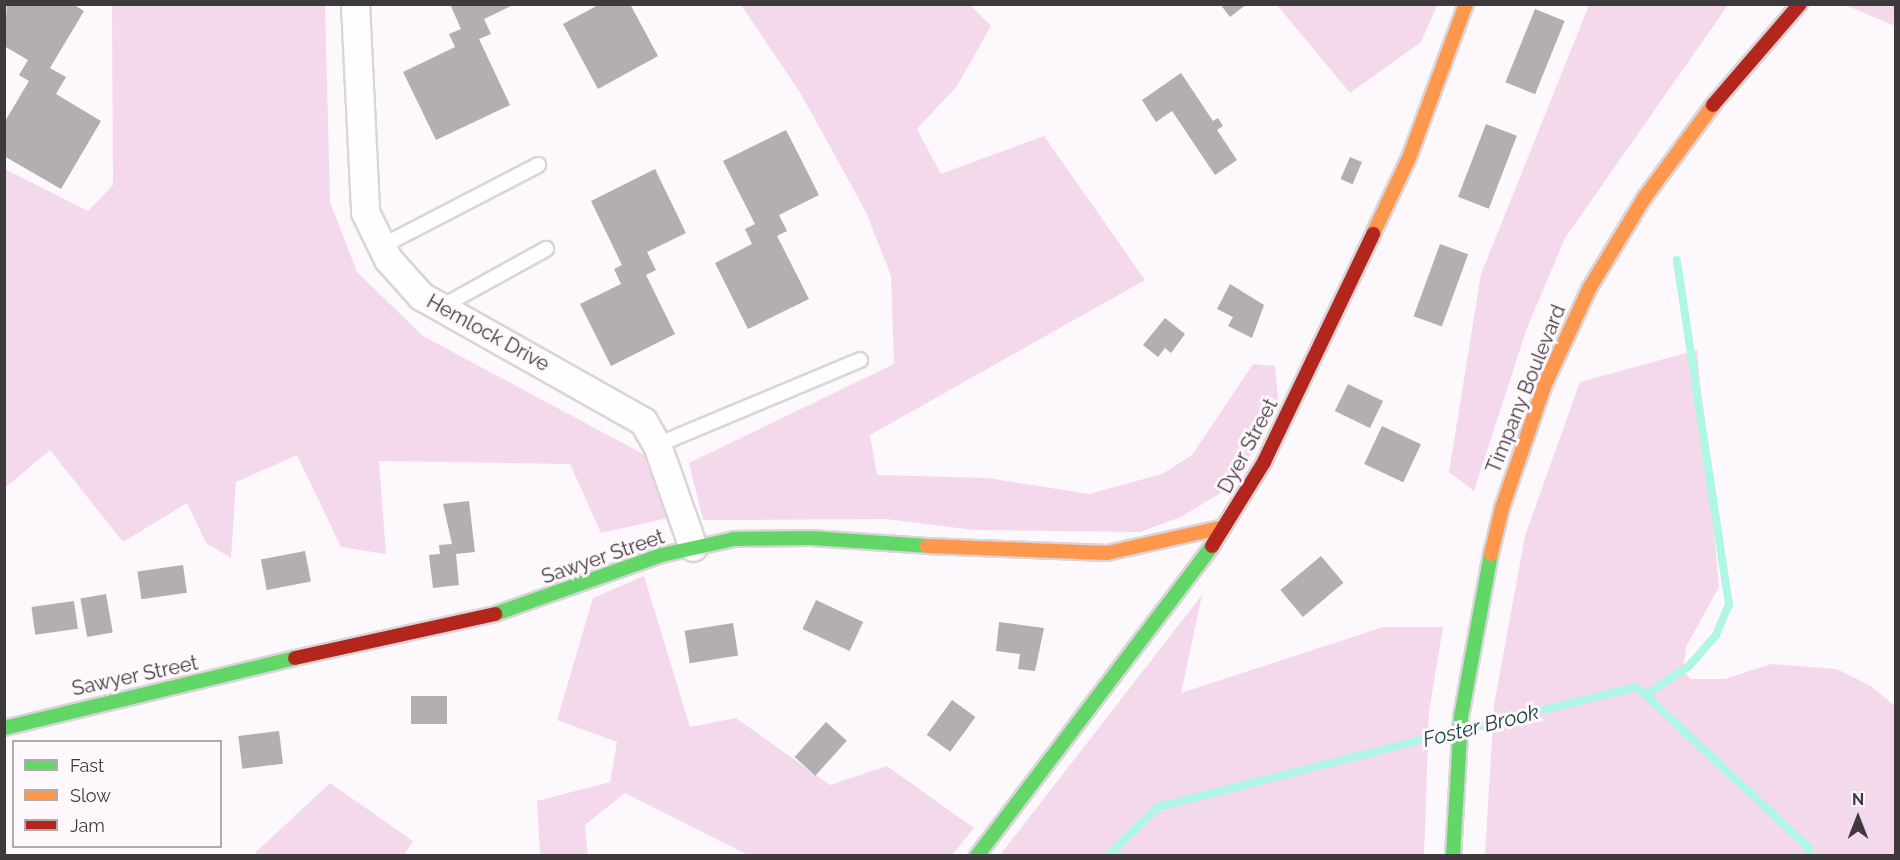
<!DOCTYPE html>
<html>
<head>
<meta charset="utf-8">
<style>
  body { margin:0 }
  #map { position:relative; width:1900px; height:860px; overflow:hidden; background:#fdf8fb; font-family:Raleway,sans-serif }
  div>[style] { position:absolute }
  .green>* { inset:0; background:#f4d9ec }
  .stream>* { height:8px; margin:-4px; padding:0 4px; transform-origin:4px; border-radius:4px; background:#aff6e5 }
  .building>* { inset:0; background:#b2aeb1; transform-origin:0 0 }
  .roads { filter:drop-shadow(2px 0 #d9d5d8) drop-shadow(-2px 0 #d9d5d8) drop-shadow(0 2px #d9d5d8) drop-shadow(0 -2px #d9d5d8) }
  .lane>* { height:14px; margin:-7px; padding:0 7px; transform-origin:7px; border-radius:7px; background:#fffefe }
  .street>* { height:27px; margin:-13.5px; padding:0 13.5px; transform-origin:13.5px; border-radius:13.5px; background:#fffefe }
  .fast>* { height:14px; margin:-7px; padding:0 7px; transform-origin:7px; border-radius:7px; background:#63d668 }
  .slow>* { height:14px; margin:-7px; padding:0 7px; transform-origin:7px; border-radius:7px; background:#ff974d }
  .jam>* { height:14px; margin:-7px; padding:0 7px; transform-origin:7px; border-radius:7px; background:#b3261e }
  span { translate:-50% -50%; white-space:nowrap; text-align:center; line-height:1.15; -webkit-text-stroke:6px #fef7fc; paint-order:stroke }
  .street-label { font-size:20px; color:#3e393d }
  .water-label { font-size:21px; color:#1a483e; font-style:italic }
  .frame { position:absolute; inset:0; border:6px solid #3e393d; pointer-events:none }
  .legend { position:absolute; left:12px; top:740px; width:210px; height:108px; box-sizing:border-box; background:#fef7fc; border:2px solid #b1abb0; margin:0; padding:8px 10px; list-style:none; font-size:18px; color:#3e393d }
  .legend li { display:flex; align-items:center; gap:12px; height:30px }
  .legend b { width:30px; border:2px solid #b1abb0 }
  .north { position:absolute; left:1828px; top:788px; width:60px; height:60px; -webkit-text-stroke:4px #fef7fc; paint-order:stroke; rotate:0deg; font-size:16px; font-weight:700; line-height:24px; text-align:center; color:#3e393d }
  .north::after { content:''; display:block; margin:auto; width:21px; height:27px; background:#3e393d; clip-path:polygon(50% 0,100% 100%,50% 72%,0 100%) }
</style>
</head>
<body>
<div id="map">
  <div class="green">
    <i style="clip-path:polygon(325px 4px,330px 202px,357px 272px,423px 336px,645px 455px,668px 518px,601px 533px,570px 464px,379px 461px,386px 554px,341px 547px,297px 455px,236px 482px,231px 558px,206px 543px,187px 503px,123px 542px,50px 450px,5px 488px,5px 169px,88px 211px,113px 185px,112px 5px)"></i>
    <i style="clip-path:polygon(741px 5px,970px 5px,991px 26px,957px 86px,917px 129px,941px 174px,1044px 136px,1145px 280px,870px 435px,877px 475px,987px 478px,1089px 494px,1162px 474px,1192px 455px,1253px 364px,1275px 366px,1278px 400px,1253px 452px,1222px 492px,1181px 517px,1140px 532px,974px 530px,886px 519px,703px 520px,689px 463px,894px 364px,891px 276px,866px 212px,801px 94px)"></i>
    <i style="clip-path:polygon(1277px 5px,1437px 5px,1421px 42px,1350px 93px)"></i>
    <i style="clip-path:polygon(1589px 5px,1728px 5px,1565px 238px,1527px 328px,1474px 491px,1449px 472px,1481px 274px)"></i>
    <i style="clip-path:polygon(1845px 5px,1895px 5px,1895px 26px)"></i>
    <i style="clip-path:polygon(1697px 350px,1719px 587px,1686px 647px,1683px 671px,1691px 679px,1725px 679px,1771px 664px,1837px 669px,1871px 686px,1895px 706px,1895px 855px,1485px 855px,1494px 705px,1525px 536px,1580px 382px)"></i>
    <i style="clip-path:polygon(644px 576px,690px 727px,736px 718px,830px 785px,887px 766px,974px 828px,952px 855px,748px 855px,625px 793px,585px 825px,588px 855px,540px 855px,537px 801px,610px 782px,617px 742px,557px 720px,593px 598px)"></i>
    <i style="clip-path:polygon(1202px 595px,1181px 693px,1383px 627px,1443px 627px,1429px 712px,1424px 855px,1000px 855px)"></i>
    <i style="clip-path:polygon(330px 783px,413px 841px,404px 855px,253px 855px)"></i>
  </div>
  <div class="stream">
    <i style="left:1646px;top:695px;width:52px;rotate:-34deg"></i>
    <i style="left:1689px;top:666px;width:41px;rotate:-48.9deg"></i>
    <i style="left:1716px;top:635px;width:33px;rotate:-67deg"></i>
    <i style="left:1729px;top:605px;width:349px;rotate:-98.6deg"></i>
    <i style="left:1467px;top:729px;width:175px;rotate:-13.9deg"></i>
    <i style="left:1637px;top:687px;width:236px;rotate:43.1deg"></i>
    <i style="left:1809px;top:848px;width:8px;rotate:76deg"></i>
    <i style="left:1107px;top:856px;width:71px;rotate:-43.9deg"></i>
    <i style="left:1158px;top:807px;width:304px;rotate:-14.3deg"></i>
  </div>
  <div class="building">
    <i style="clip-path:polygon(7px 4px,73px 4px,84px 11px,50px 68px,66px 77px,56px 94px,101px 121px,61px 189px,4px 156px,4px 123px,29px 81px,19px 75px,28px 60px,4px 46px)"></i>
    <i style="clip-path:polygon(450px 4px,515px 4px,484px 19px,491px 34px,479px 39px,510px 105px,436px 140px,403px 72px,455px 47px,449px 34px,461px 29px)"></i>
    <i style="clip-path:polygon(600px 4px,630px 4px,658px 56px,598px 89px,563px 24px)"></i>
    <i style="clip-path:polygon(1220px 4px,1247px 4px,1230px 17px)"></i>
    <i style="left:1535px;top:9px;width:32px;height:79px;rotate:22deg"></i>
    <i style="clip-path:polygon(1181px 73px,1213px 121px,1218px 118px,1223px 126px,1217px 130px,1237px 160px,1215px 175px,1172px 111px,1156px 122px,1142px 100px)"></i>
    <i style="left:1486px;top:124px;width:33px;height:78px;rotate:21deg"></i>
    <i style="clip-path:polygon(786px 130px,819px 195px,779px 215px,787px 231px,777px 236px,809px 299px,748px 329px,715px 263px,752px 244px,745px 229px,755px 224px,723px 161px)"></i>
    <i style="left:1350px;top:157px;width:13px;height:24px;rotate:23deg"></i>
    <i style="clip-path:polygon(655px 169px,686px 233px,647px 252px,656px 270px,646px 275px,675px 334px,611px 366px,580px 304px,621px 284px,614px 269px,622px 265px,591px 201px)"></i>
    <i style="left:1440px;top:244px;width:30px;height:77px;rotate:20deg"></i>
    <i style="clip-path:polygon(1230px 284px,1264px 305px,1252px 338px,1228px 326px,1233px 317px,1217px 309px)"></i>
    <i style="clip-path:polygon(1165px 318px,1185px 334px,1171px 353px,1165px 348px,1158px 357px,1143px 345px)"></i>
    <i style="left:1348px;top:384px;width:39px;height:30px;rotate:26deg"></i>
    <i style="left:1382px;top:426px;width:43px;height:42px;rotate:25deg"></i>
    <i style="clip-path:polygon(469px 501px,475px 552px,456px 554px,459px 585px,433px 588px,429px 555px,440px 554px,439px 545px,452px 544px,443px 504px)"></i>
    <i style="left:305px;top:551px;width:31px;height:45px;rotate:79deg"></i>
    <i style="left:1321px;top:556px;width:35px;height:53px;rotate:50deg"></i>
    <i style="left:183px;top:565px;width:28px;height:46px;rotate:82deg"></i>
    <i style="left:106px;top:594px;width:39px;height:26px;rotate:80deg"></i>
    <i style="left:816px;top:600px;width:52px;height:32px;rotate:25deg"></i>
    <i style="left:74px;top:601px;width:28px;height:43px;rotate:82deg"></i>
    <i style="clip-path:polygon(999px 622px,1044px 628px,1035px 671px,1018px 669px,1020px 654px,996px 651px)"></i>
    <i style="left:733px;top:623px;width:33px;height:49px;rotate:81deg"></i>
    <i style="left:447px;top:696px;width:28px;height:36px;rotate:90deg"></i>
    <i style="left:952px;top:700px;width:29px;height:43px;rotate:36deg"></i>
    <i style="left:826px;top:722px;width:28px;height:47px;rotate:42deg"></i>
    <i style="left:279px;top:731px;width:33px;height:41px;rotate:83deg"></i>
  </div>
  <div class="roads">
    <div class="lane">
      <i style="left:382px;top:246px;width:176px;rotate:-27.4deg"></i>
      <i style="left:443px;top:306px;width:118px;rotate:-29deg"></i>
      <i style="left:657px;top:445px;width:220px;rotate:-22.7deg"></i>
    </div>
    <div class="street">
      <i style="left:355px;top:4px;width:208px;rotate:87.2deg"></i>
      <i style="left:365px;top:212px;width:52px;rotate:63.9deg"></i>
      <i style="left:388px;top:259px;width:50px;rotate:48.3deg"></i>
      <i style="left:421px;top:296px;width:255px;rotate:29.4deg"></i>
      <i style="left:643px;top:421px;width:28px;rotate:60deg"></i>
      <i style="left:657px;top:445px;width:108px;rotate:70.6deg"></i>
    </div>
    <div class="fast">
      <i style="left:495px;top:614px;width:177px;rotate:-19.5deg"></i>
      <i style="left:662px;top:555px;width:74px;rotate:-12.5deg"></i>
      <i style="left:734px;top:539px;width:77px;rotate:-0.7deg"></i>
      <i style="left:811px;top:538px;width:116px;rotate:3.9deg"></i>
      <i style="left:4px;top:728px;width:299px;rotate:-13.5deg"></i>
      <i style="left:977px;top:856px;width:389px;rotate:-52.8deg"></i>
      <i style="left:1453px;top:856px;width:139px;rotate:-86.7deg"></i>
      <i style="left:1461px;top:717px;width:166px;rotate:-79.6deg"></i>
    </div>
    <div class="slow">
      <i style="left:1373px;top:234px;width:84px;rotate:-64.7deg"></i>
      <i style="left:1409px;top:158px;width:164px;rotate:-69.7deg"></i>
      <i style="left:927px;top:546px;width:180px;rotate:2.2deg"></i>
      <i style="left:1107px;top:553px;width:120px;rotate:-12.5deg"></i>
      <i style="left:1491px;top:554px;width:47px;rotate:-76.6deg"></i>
      <i style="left:1502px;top:508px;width:131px;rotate:-70.9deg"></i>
      <i style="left:1545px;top:384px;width:105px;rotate:-65.1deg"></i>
      <i style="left:1589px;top:289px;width:108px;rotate:-58.7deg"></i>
      <i style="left:1645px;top:197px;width:114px;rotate:-53.5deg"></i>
    </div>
    <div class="jam">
      <i style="left:1713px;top:105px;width:133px;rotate:-49.3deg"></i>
      <i style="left:1212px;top:546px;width:99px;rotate:-58.2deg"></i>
      <i style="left:1264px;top:462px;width:253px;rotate:-64.4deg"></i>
      <i style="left:295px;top:658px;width:205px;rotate:-12.4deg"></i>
    </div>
  </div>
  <div class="street-label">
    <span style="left:488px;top:333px;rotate:29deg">Hemlock Drive</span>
    <span style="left:1526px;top:389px;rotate:-68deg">Timpany Boulevard</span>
    <span style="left:1248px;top:446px;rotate:-62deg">Dyer Street</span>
    <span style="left:603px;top:557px;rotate:-19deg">Sawyer Street</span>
    <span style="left:135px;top:676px;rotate:-12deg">Sawyer Street</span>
  </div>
  <div class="water-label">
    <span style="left:1481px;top:726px;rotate:-14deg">Foster Brook</span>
  </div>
  <div class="frame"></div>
  <ul class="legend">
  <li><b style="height:8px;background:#63d668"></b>Fast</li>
  <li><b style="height:8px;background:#ff974d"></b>Slow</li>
  <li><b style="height:8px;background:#b3261e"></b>Jam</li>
  </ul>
  <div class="north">N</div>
</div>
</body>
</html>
